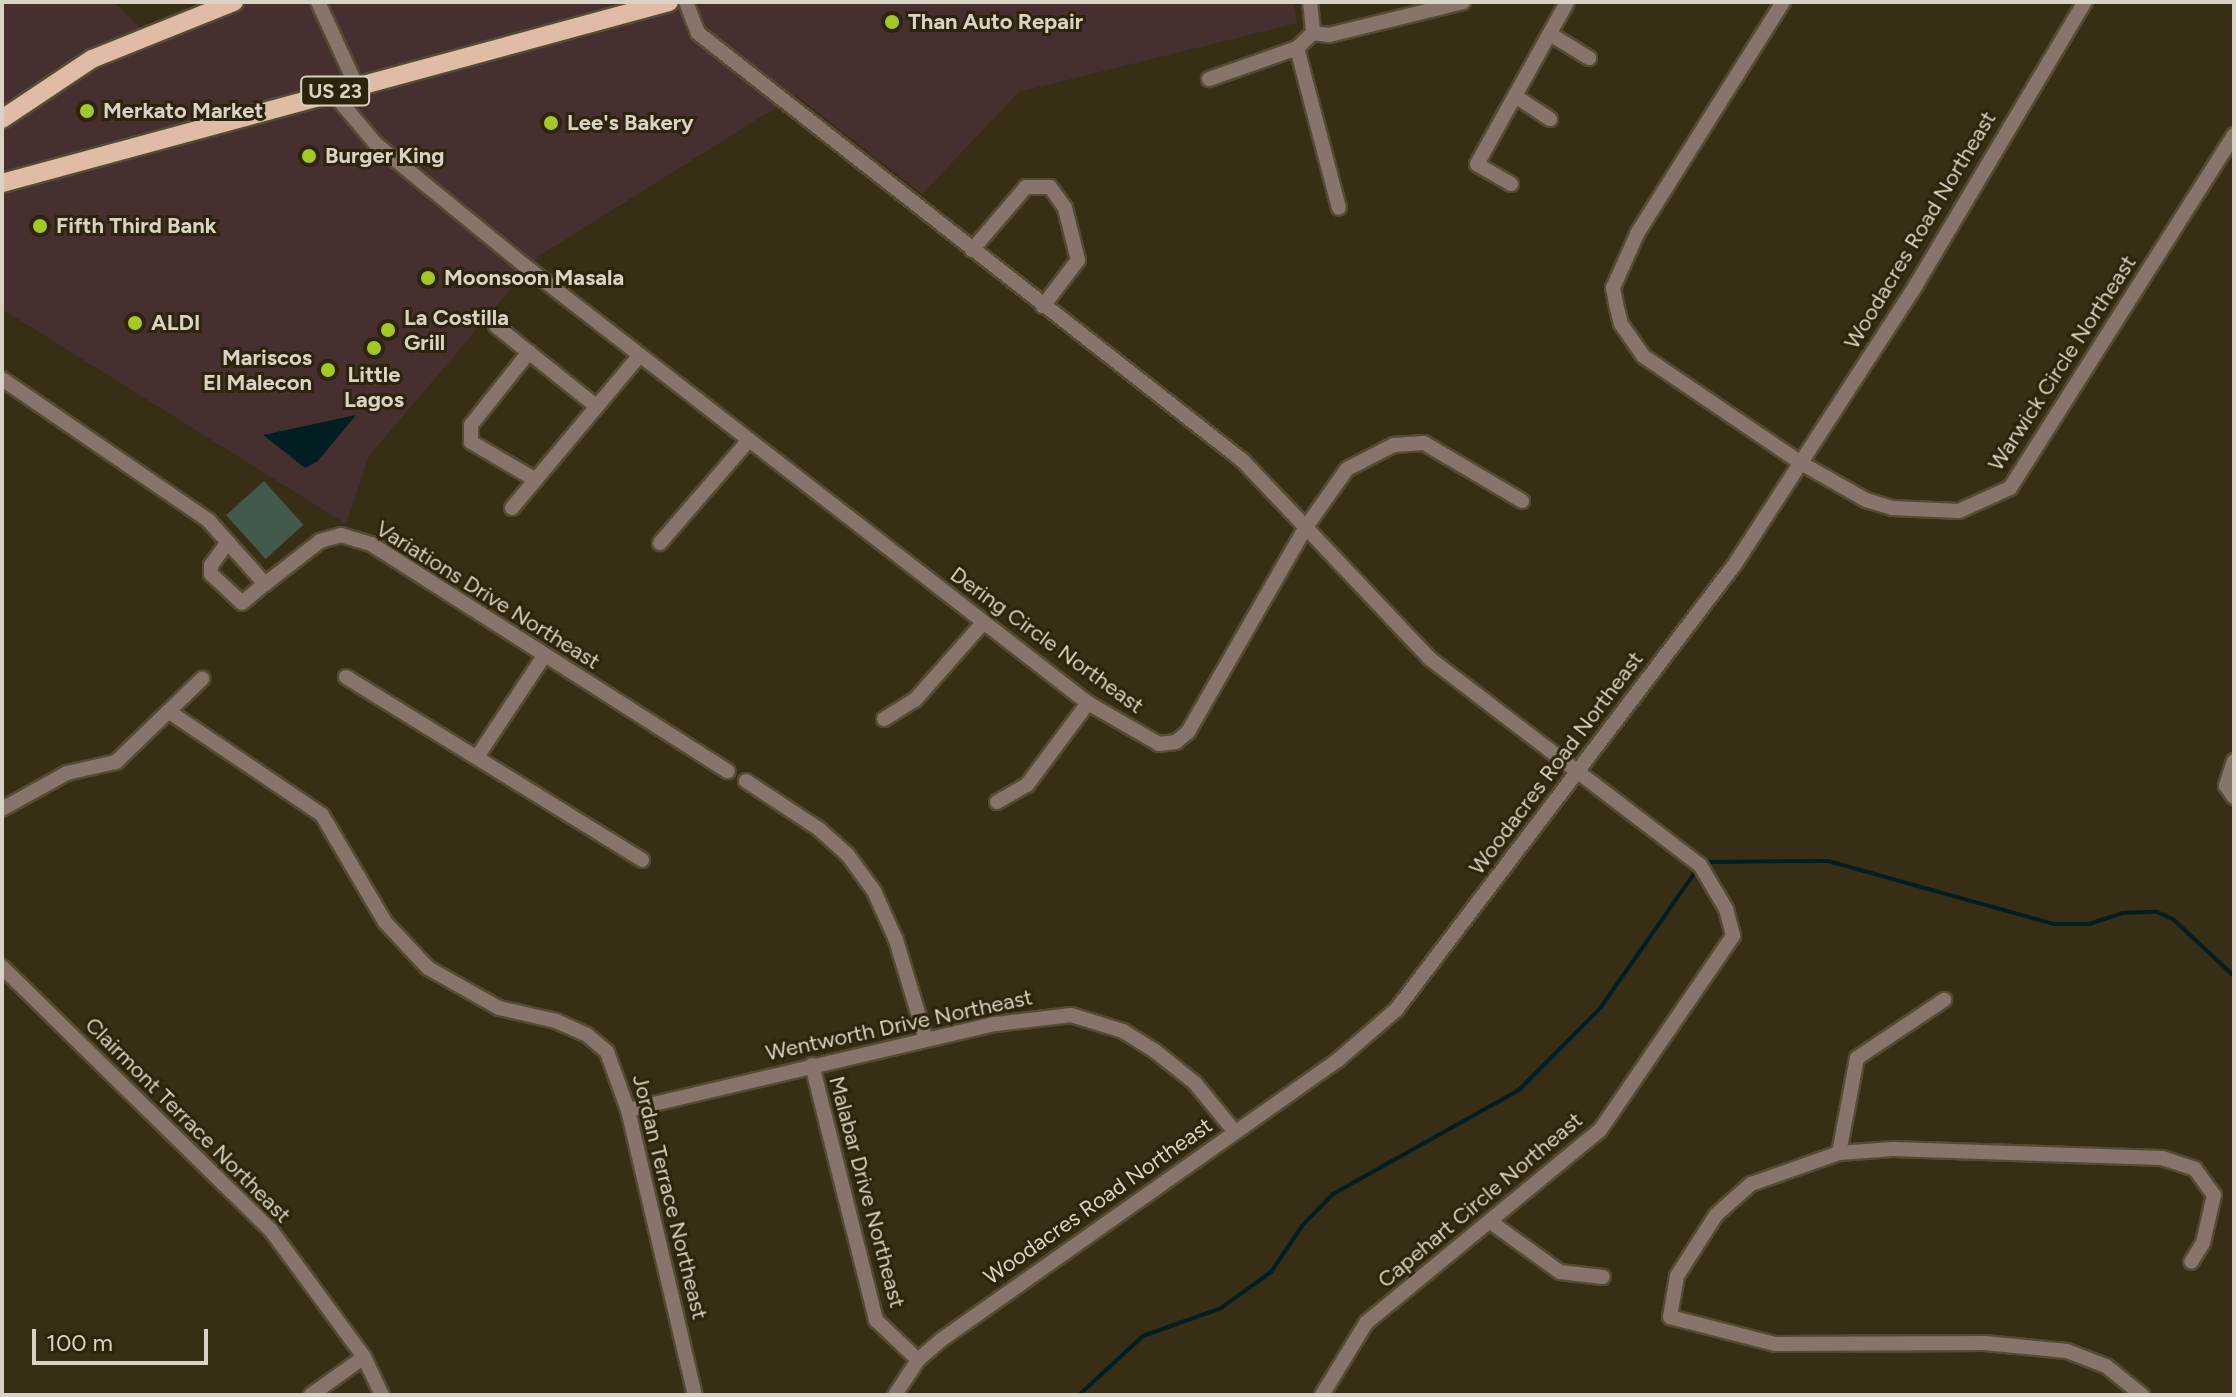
<!DOCTYPE html>
<html>
<head>
<meta charset="utf-8">
<style>
  body { margin:0 }
  #map { position:relative; width:2236px; height:1397px; overflow:hidden; background:#382d15; font-family:Figtree,sans-serif }
  div>[style] { position:absolute }
  .commercial>* { inset:0; background:#45302f }
  .green>* { inset:0; background:#415a4b; transform-origin:0 0 }
  .water>* { inset:0; background:#011e23 }
  .stream>* { height:4px; margin:-2px; padding:0 2px; transform-origin:2px; border-radius:2px; background:#011e23 }
  .roads { filter:drop-shadow(2px 0 #554b34) drop-shadow(-2px 0 #554b34) drop-shadow(0 2px #554b34) drop-shadow(0 -2px #554b34) }
  .minor>* { height:14px; margin:-7px; padding:0 7px; transform-origin:7px; border-radius:7px; background:#87756b }
  .major>* { height:18px; margin:-9px; padding:0 9px; transform-origin:9px; border-radius:9px; background:#e0bba5 }
  .dots>* { width:22px; height:22px; translate:-50% -50%; box-sizing:border-box; border:4px solid #2e230b; border-radius:50% }
  span { translate:-50% -50%; white-space:nowrap; text-align:center; line-height:1.15; -webkit-text-stroke:6px #2e230b; paint-order:stroke }
  .shield-label span { padding:2px 6px; background:#2e230b; border:2px solid; border-radius:6px; -webkit-text-stroke-width:0 }
  .shield-label { font-size:20px; color:#dad2c4; font-weight:700 }
  .poi-label { font-size:22px; color:#dad2c4; font-weight:700 }
  .left { translate:0 -50%; text-align:left }
  .right { translate:-100% -50%; text-align:right }
  .street-label { font-size:22px; color:#dad2c4 }
  .frame { position:absolute; inset:0; border:4px solid #dad2c4; pointer-events:none }
  .scale { position:absolute; left:32px; top:1329px; width:176px; height:36px; box-sizing:border-box; border:4px solid #dad2c4; border-top:0; padding-left:10px; font-size:24px; line-height:28px; white-space:nowrap; color:#dad2c4; -webkit-text-stroke:6px #2e230b; paint-order:stroke }
</style>
</head>
<body>
<div id="map">
  <div class="commercial">
    <i style="clip-path:polygon(2px 2px,114px 2px,145px 32px,225px 2px,1293px 2px,1297px 23px,1019px 92px,922px 194px,796px 95px,539px 256px,369px 456px,346px 524px,2px 309px)"></i>
  </div>
  <div class="green">
    <i style="left:264px;top:481px;width:59px;height:51px;rotate:48deg"></i>
  </div>
  <div class="water">
    <i style="clip-path:polygon(356px 415px,318px 461px,305px 468px,263px 435px)"></i>
  </div>
  <div class="stream">
    <i style="left:1704px;top:862px;width:124px;rotate:-0.5deg"></i>
    <i style="left:1828px;top:861px;width:235px;rotate:15.6deg"></i>
    <i style="left:2054px;top:924px;width:35px"></i>
    <i style="left:2089px;top:924px;width:35px;rotate:-18deg"></i>
    <i style="left:2122px;top:913px;width:35px;rotate:-2deg"></i>
    <i style="left:2157px;top:912px;width:17px;rotate:24deg"></i>
    <i style="left:2173px;top:919px;width:83px;rotate:43.1deg"></i>
    <i style="left:1079px;top:1395px;width:87px;rotate:-42.7deg"></i>
    <i style="left:1143px;top:1336px;width:83px;rotate:-19.7deg"></i>
    <i style="left:1221px;top:1308px;width:62px;rotate:-35.8deg"></i>
    <i style="left:1271px;top:1272px;width:55px;rotate:-56deg"></i>
    <i style="left:1302px;top:1226px;width:45px;rotate:-45.9deg"></i>
    <i style="left:1333px;top:1194px;width:213px;rotate:-29.2deg"></i>
    <i style="left:1519px;top:1090px;width:117px;rotate:-45.3deg"></i>
    <i style="left:1601px;top:1007px;width:169px;rotate:-55.1deg"></i>
  </div>
  <div class="roads">
    <div class="minor">
      <i style="left:318px;top:2px;width:91px;rotate:65.4deg"></i>
      <i style="left:686px;top:2px;width:33px;rotate:69deg"></i>
      <i style="left:698px;top:33px;width:693px;rotate:38.14deg"></i>
      <i style="left:1243px;top:461px;width:271px;rotate:46.6deg"></i>
      <i style="left:1429px;top:658px;width:341px;rotate:37.4deg"></i>
      <i style="left:1700px;top:865px;width:51px;rotate:59.4deg"></i>
      <i style="left:1726px;top:909px;width:28px;rotate:75deg"></i>
      <i style="left:1733px;top:936px;width:235px;rotate:124.4deg"></i>
      <i style="left:1600px;top:1130px;width:303px;rotate:140.5deg"></i>
      <i style="left:1366px;top:1323px;width:84px;rotate:121.4deg"></i>
      <i style="left:1310px;top:2px;width:31px;rotate:84deg"></i>
      <i style="left:1313px;top:33px;width:22px;rotate:137deg"></i>
      <i style="left:1297px;top:48px;width:165px;rotate:75.3deg"></i>
      <i style="left:1783px;top:2px;width:272px;rotate:122.2deg"></i>
      <i style="left:1638px;top:232px;width:61px;rotate:114.1deg"></i>
      <i style="left:1613px;top:288px;width:20px;rotate:79deg"></i>
      <i style="left:1617px;top:308px;width:16px;rotate:76deg"></i>
      <i style="left:1621px;top:324px;width:39px;rotate:55deg"></i>
      <i style="left:1643px;top:356px;width:191px;rotate:34.1deg"></i>
      <i style="left:1801px;top:463px;width:75px;rotate:29.6deg"></i>
      <i style="left:1866px;top:500px;width:27px;rotate:17deg"></i>
      <i style="left:1892px;top:508px;width:67px;rotate:2.6deg"></i>
      <i style="left:1959px;top:511px;width:56px;rotate:-24.3deg"></i>
      <i style="left:2010px;top:488px;width:418px;rotate:-57.6deg"></i>
      <i style="left:1313px;top:33px;width:16px;rotate:7deg"></i>
      <i style="left:1329px;top:35px;width:138px;rotate:-13.8deg"></i>
      <i style="left:1550px;top:34px;width:46px;rotate:31.6deg"></i>
      <i style="left:1209px;top:79px;width:93px;rotate:-19.4deg"></i>
      <i style="left:332px;top:92px;width:68px;rotate:49.8deg"></i>
      <i style="left:376px;top:144px;width:191px;rotate:39.3deg"></i>
      <i style="left:524px;top:265px;width:714px;rotate:37.83deg"></i>
      <i style="left:1088px;top:703px;width:82px;rotate:30deg"></i>
      <i style="left:1159px;top:744px;width:17px;rotate:-7deg"></i>
      <i style="left:1176px;top:742px;width:16px;rotate:-40deg"></i>
      <i style="left:1188px;top:732px;width:237px;rotate:-60.1deg"></i>
      <i style="left:1306px;top:527px;width:71px;rotate:-54.7deg"></i>
      <i style="left:1347px;top:469px;width:53px;rotate:-27.1deg"></i>
      <i style="left:1394px;top:445px;width:30px;rotate:-4deg"></i>
      <i style="left:1424px;top:443px;width:114px;rotate:30.6deg"></i>
      <i style="left:1515px;top:96px;width:42px;rotate:33.3deg"></i>
      <i style="left:1511px;top:184px;width:39px;rotate:-150deg"></i>
      <i style="left:1477px;top:164px;width:185px;rotate:-60.9deg"></i>
      <i style="left:972px;top:250px;width:83px;rotate:-49.4deg"></i>
      <i style="left:1026px;top:187px;width:24px"></i>
      <i style="left:1050px;top:187px;width:26px;rotate:54deg"></i>
      <i style="left:1065px;top:208px;width:54px;rotate:76deg"></i>
      <i style="left:1078px;top:260px;width:58px;rotate:127.3deg"></i>
      <i style="left:496px;top:326px;width:129px;rotate:38.7deg"></i>
      <i style="left:529px;top:352px;width:93px;rotate:128.5deg"></i>
      <i style="left:471px;top:425px;width:17px;rotate:90deg"></i>
      <i style="left:471px;top:442px;width:75px;rotate:30.3deg"></i>
      <i style="left:2px;top:379px;width:250px;rotate:34.4deg"></i>
      <i style="left:208px;top:520px;width:86px;rotate:48.3deg"></i>
      <i style="left:265px;top:584px;width:70px;rotate:-38deg"></i>
      <i style="left:320px;top:541px;width:22px;rotate:-16deg"></i>
      <i style="left:341px;top:535px;width:31px;rotate:17deg"></i>
      <i style="left:371px;top:544px;width:423px;rotate:32.5deg"></i>
      <i style="left:512px;top:508px;width:199px;rotate:-50.1deg"></i>
      <i style="left:228px;top:542px;width:29px;rotate:126deg"></i>
      <i style="left:211px;top:565px;width:9px;rotate:90deg"></i>
      <i style="left:211px;top:574px;width:42px;rotate:43.1deg"></i>
      <i style="left:242px;top:603px;width:30px;rotate:-40deg"></i>
      <i style="left:660px;top:543px;width:136px;rotate:-49.2deg"></i>
      <i style="left:346px;top:677px;width:348px;rotate:31.7deg"></i>
      <i style="left:171px;top:713px;width:182px;rotate:34deg"></i>
      <i style="left:322px;top:815px;width:124px;rotate:59.5deg"></i>
      <i style="left:385px;top:922px;width:63px;rotate:46.9deg"></i>
      <i style="left:428px;top:968px;width:81px;rotate:29.4deg"></i>
      <i style="left:499px;top:1008px;width:58px;rotate:12.8deg"></i>
      <i style="left:556px;top:1021px;width:34px;rotate:24deg"></i>
      <i style="left:587px;top:1035px;width:26px;rotate:40deg"></i>
      <i style="left:607px;top:1052px;width:62px;rotate:70.1deg"></i>
      <i style="left:628px;top:1110px;width:293px;rotate:76.8deg"></i>
      <i style="left:884px;top:719px;width:36px;rotate:-32deg"></i>
      <i style="left:915px;top:700px;width:103px;rotate:-48.6deg"></i>
      <i style="left:477px;top:757px;width:121px;rotate:-56.4deg"></i>
      <i style="left:2234px;top:761px;width:26px;rotate:108deg"></i>
      <i style="left:2226px;top:786px;width:14px;rotate:54deg"></i>
      <i style="left:746px;top:781px;width:87px;rotate:33.3deg"></i>
      <i style="left:819px;top:829px;width:38px;rotate:42deg"></i>
      <i style="left:847px;top:854px;width:46px;rotate:53.9deg"></i>
      <i style="left:874px;top:891px;width:54px;rotate:65.8deg"></i>
      <i style="left:896px;top:940px;width:104px;rotate:73.3deg"></i>
      <i style="left:997px;top:802px;width:34px;rotate:-30deg"></i>
      <i style="left:1027px;top:785px;width:102px;rotate:-53.4deg"></i>
      <i style="left:2px;top:809px;width:74px;rotate:-29deg"></i>
      <i style="left:67px;top:773px;width:50px;rotate:-12.7deg"></i>
      <i style="left:116px;top:762px;width:120px;rotate:-44deg"></i>
      <i style="left:2px;top:967px;width:375px;rotate:44.4deg"></i>
      <i style="left:270px;top:1229px;width:159px;rotate:53.7deg"></i>
      <i style="left:364px;top:1357px;width:42px;rotate:64.7deg"></i>
      <i style="left:812px;top:1065px;width:263px;rotate:75.9deg"></i>
      <i style="left:876px;top:1320px;width:58px;rotate:43.6deg"></i>
      <i style="left:628px;top:1110px;width:378px;rotate:-13.2deg"></i>
      <i style="left:996px;top:1024px;width:76px;rotate:-6.8deg"></i>
      <i style="left:1071px;top:1015px;width:54px;rotate:17.1deg"></i>
      <i style="left:1123px;top:1031px;width:38px;rotate:32deg"></i>
      <i style="left:1155px;top:1051px;width:51px;rotate:38.7deg"></i>
      <i style="left:1195px;top:1083px;width:63px;rotate:50.8deg"></i>
      <i style="left:1839px;top:1153px;width:97px;rotate:-79.3deg"></i>
      <i style="left:1857px;top:1058px;width:105px;rotate:-33.7deg"></i>
      <i style="left:1492px;top:1223px;width:84px;rotate:35.8deg"></i>
      <i style="left:1560px;top:1272px;width:43px;rotate:6.6deg"></i>
      <i style="left:311px;top:1395px;width:65px;rotate:-35.6deg"></i>
      <i style="left:895px;top:1395px;width:42px;rotate:-56.7deg"></i>
      <i style="left:918px;top:1360px;width:30px;rotate:-41deg"></i>
      <i style="left:941px;top:1340px;width:486px;rotate:-35.2deg"></i>
      <i style="left:1338px;top:1060px;width:77px;rotate:-40.8deg"></i>
      <i style="left:1396px;top:1010px;width:560px;rotate:-52.76deg"></i>
      <i style="left:1735px;top:564px;width:333px;rotate:-57deg"></i>
      <i style="left:1916px;top:285px;width:330px;rotate:-59.2deg"></i>
      <i style="left:2142px;top:1395px;width:46px;rotate:-141.1deg"></i>
      <i style="left:2106px;top:1366px;width:42px;rotate:-159deg"></i>
      <i style="left:2067px;top:1351px;width:83px;rotate:-174.5deg"></i>
      <i style="left:1984px;top:1343px;width:209px;rotate:179.7deg"></i>
      <i style="left:1775px;top:1344px;width:108px;rotate:-165.6deg"></i>
      <i style="left:1670px;top:1317px;width:42px;rotate:-80.3deg"></i>
      <i style="left:1677px;top:1276px;width:72px;rotate:-57.4deg"></i>
      <i style="left:1716px;top:1215px;width:47px;rotate:-41.5deg"></i>
      <i style="left:1751px;top:1184px;width:93px;rotate:-19.4deg"></i>
      <i style="left:1839px;top:1153px;width:54px;rotate:-4.2deg"></i>
      <i style="left:1893px;top:1149px;width:269px;rotate:1.9deg"></i>
      <i style="left:2162px;top:1158px;width:35px;rotate:18deg"></i>
      <i style="left:2195px;top:1169px;width:32px;rotate:54deg"></i>
      <i style="left:2214px;top:1195px;width:49px;rotate:102.9deg"></i>
      <i style="left:2203px;top:1243px;width:22px;rotate:122deg"></i>
    </div>
    <div class="major">
      <i style="left:2px;top:119px;width:108px;rotate:-33.7deg"></i>
      <i style="left:92px;top:59px;width:153px;rotate:-21.9deg"></i>
      <i style="left:2px;top:183px;width:691px;rotate:-15.18deg"></i>
    </div>
  </div>
  <div class="dots">
    <i style="left:892px;top:22px;background:#a4c825"></i>
    <i style="left:87px;top:111px;background:#a4c825"></i>
    <i style="left:551px;top:123px;background:#a4c825"></i>
    <i style="left:309px;top:156px;background:#a4c825"></i>
    <i style="left:40px;top:226px;background:#a4c825"></i>
    <i style="left:428px;top:278px;background:#a4c825"></i>
    <i style="left:135px;top:323px;background:#a4c825"></i>
    <i style="left:388px;top:330px;background:#a4c825"></i>
    <i style="left:374px;top:348px;background:#a4c825"></i>
    <i style="left:328px;top:370px;background:#a4c825"></i>
  </div>
  <div class="shield-label">
    <span style="left:335px;top:91px">US 23</span>
  </div>
  <div class="poi-label">
    <span class="left" style="left:908px;top:22px">Than Auto Repair</span>
    <span class="left" style="left:103px;top:111px">Merkato Market</span>
    <span class="left" style="left:567px;top:123px">Lee's Bakery</span>
    <span class="left" style="left:325px;top:156px">Burger King</span>
    <span class="left" style="left:56px;top:226px">Fifth Third Bank</span>
    <span class="left" style="left:444px;top:278px">Moonsoon Masala</span>
    <span class="left" style="left:404px;top:330px">La Costilla<br>Grill</span>
    <span class="left" style="left:151px;top:323px">ALDI</span>
    <span class="right" style="left:312px;top:370px">Mariscos<br>El Malecon</span>
    <span style="left:374px;top:387px">Little<br>Lagos</span>
  </div>
  <div class="street-label">
    <span style="left:1920px;top:230px;rotate:-59deg">Woodacres Road Northeast</span>
    <span style="left:2062px;top:363px;rotate:-57deg">Warwick Circle Northeast</span>
    <span style="left:488px;top:595px;rotate:32deg">Variations Drive Northeast</span>
    <span style="left:1047px;top:640px;rotate:36deg">Dering Circle Northeast</span>
    <span style="left:1556px;top:763px;rotate:-53deg">Woodacres Road Northeast</span>
    <span style="left:899px;top:1025px;rotate:-12deg">Wentworth Drive Northeast</span>
    <span style="left:188px;top:1120px;rotate:45deg">Clairmont Terrace Northeast</span>
    <span style="left:867px;top:1192px;rotate:75deg">Malabar Drive Northeast</span>
    <span style="left:670px;top:1197px;rotate:76deg">Jordan Terrace Northeast</span>
    <span style="left:1480px;top:1200px;rotate:-40deg">Capehart Circle Northeast</span>
    <span style="left:1098px;top:1201px;rotate:-35deg">Woodacres Road Northeast</span>
  </div>
  <div class="frame"></div>
  <div class="scale">100 m</div>
</div>
</body>
</html>
